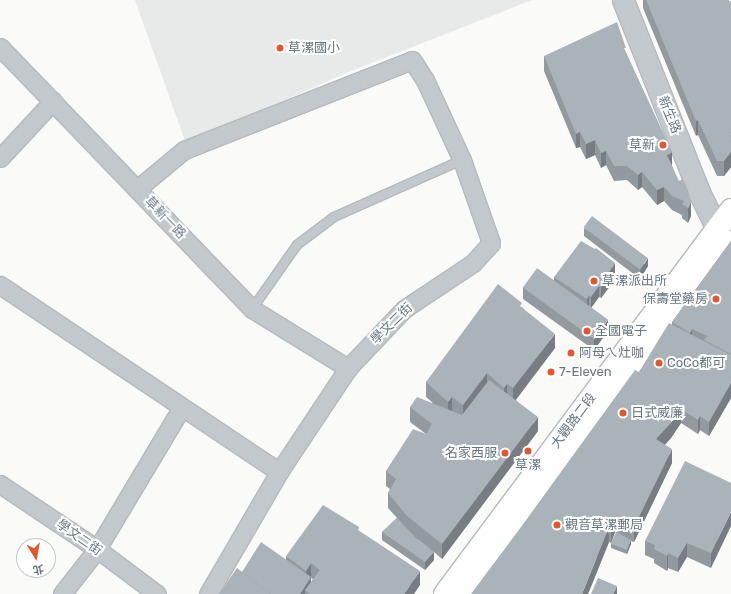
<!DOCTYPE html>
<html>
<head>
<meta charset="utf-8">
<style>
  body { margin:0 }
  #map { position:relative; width:731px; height:594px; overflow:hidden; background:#fafaf8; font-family:Rubik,"Noto Sans TC",sans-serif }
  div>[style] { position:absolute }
  .built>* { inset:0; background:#e8e9e9 }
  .roads { filter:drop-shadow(1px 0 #b5babe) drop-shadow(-1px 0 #b5babe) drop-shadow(0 1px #b5babe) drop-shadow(0 -1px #b5babe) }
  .service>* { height:8px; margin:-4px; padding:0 4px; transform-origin:4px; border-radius:4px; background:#c3c8cc }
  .minor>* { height:17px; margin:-8.5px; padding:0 8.5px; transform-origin:8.5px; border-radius:8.5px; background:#c3c8cc }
  .tertiary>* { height:21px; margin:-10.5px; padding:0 10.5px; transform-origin:10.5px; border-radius:10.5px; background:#c3c8cc }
  .primary>* { height:22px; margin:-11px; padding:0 11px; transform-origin:11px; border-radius:11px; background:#fff }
  .wall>* { inset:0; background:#929a9f }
  .shaded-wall>* { inset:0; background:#777d82; transform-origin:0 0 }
  .building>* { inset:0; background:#aab3b9; transform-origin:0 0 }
  .dots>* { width:11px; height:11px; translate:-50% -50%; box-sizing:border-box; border:2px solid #fff; border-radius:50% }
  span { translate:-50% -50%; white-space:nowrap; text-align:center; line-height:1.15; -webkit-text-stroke:4px #fff; paint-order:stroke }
  .poi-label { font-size:13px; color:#657683 }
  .left { translate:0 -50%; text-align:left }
  .right { translate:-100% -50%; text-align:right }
  .street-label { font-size:13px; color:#657683 }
  .north { position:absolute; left:16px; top:538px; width:40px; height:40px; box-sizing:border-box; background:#fff; border:1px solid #c1c8cd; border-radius:50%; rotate:169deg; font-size:11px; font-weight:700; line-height:16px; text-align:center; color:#657683 }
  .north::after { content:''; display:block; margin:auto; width:14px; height:18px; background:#e4572e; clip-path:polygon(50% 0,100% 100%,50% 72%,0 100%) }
</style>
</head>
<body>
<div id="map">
  <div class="built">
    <i style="clip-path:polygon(135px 0,532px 0,346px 73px,186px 144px)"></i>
  </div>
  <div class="roads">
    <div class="service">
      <i style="left:252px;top:309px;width:78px;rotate:-54.9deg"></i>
      <i style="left:297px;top:245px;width:46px;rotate:-37.1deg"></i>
      <i style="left:334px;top:217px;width:140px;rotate:-24deg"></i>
    </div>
    <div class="minor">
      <i style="left:0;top:47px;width:364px;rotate:46.1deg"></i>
      <i style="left:252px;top:309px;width:113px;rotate:31.6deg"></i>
      <i style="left:0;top:158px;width:78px;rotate:-47.1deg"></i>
      <i style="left:137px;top:189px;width:61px;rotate:-39.7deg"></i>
      <i style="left:184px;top:150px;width:245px;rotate:-21.5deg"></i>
      <i style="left:412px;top:60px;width:24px;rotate:57deg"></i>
      <i style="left:425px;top:80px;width:88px;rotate:65.2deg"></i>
      <i style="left:462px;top:160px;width:88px;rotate:70.7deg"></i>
      <i style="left:491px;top:243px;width:27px;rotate:132deg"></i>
      <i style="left:473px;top:263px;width:83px;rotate:146.3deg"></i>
      <i style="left:404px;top:309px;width:81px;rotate:133.5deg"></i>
      <i style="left:348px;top:368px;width:125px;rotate:123.6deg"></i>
      <i style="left:279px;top:472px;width:141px;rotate:120.2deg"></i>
      <i style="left:0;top:285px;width:336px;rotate:33.8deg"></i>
      <i style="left:0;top:484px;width:117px;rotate:33.8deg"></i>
      <i style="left:97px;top:549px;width:75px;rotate:36.9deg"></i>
      <i style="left:62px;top:594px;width:57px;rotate:-52.1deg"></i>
      <i style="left:97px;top:549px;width:165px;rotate:-59.1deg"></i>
    </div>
    <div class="tertiary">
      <i style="left:623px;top:0;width:209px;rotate:68.4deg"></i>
      <i style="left:700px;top:194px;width:39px;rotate:64deg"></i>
      <i style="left:717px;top:229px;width:14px;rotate:-12deg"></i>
    </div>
    <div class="primary">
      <i style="left:445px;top:594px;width:479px;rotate:-53.3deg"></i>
      <i style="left:465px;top:594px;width:441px;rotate:-52.9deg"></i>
    </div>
  </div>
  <div class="wall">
    <i style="clip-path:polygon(643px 0,729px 0,729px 2px,731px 1px,731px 167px,724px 176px,717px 176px,698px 135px,696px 136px,643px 8px)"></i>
    <i style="clip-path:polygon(626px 53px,672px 166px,691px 216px,688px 223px,682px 218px,682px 215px,672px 210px,664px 201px,657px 205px,642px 187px,638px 190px,627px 180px,614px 181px,606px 165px,601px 168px,595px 155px,586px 159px,580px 147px,576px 148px,544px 71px,544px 56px)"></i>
    <i style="clip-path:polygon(584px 228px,648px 266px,640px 279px,584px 236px)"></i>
    <i style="clip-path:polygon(731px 241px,731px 398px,709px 436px,700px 430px,698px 434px,681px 423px,671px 438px,665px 445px,672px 463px,634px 542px,631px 541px,631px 544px,627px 554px,611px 548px,611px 544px,616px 533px,615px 532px,611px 543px,609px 542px,588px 594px,639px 372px,672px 325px,672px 322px)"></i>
    <i style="clip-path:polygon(615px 274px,610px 281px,610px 286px,601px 298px,599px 297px,591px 308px,608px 331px,594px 350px,523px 299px,523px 287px,554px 280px,554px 277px)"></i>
    <i style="clip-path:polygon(evenodd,522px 307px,555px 348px,516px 400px,538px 431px,442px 559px,434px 552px,434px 560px,425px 570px,382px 540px,382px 532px,397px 518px,388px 508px,388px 493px,390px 489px,386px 486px,386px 471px,426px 434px,410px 422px,410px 407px,433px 403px,426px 397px,426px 382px,522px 307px,416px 538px,434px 552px,418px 540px,416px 538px)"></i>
    <i style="clip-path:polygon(731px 483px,711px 568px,687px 557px,678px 572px,668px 568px,667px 571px,654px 563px,654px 559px,645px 555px,645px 541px)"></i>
    <i style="clip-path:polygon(evenodd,359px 531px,420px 585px,310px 594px,219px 594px,242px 572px,286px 560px,286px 556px,359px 531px,311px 578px,313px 579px,311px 583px,311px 578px)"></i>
  </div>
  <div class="shaded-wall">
    <i style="left:698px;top:120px;width:15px;height:2px;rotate:90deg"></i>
    <i style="clip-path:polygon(580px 132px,580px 147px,576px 148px,576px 134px)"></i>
    <i style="clip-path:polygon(595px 140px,595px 155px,586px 159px,586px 144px)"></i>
    <i style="clip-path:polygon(606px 151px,606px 165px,601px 168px,601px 153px)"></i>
    <i style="clip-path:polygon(672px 152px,672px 167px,667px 155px)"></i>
    <i style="clip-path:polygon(731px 152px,731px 167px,724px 176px,724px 161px)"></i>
    <i style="clip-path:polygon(642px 172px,642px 187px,638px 190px,638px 175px)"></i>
    <i style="clip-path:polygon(664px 187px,664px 201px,657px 205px,657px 190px)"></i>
    <i style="clip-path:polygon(691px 202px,691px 216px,688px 223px,688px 208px)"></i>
    <i style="clip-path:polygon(648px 258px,648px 266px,640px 279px,640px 271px)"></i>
    <i style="clip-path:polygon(615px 263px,615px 274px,610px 281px,610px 286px,601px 298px,601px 287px,608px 273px)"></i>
    <i style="clip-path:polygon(599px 286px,599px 297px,591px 308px,591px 297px)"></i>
    <i style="clip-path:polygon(589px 295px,589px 306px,587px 310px,587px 299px)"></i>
    <i style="clip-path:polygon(608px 320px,608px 331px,594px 350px,594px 339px)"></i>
    <i style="clip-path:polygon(692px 329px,692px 344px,690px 348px,690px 333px)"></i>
    <i style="clip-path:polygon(555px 334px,555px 348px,513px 403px,513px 388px)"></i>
    <i style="clip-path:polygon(487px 373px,487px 388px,463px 420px,463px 405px)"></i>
    <i style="clip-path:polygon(731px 383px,731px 398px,709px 436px,709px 422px)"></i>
    <i style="clip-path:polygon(507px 384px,507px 398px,504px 403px,504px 388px)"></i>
    <i style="clip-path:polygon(452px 397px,452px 412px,448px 417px,448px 402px)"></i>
    <i style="clip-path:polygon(681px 409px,681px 423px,671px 438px,656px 454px,656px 439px)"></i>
    <i style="clip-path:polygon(700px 416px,700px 430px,698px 434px,698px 420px)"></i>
    <i style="clip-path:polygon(538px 417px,538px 431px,442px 559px,442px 544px)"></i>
    <i style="clip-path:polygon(672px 449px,672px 463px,634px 542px,634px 527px)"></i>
    <i style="clip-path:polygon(731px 512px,731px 526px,711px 568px,711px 553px)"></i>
    <i style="clip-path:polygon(615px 518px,615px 532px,611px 543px,611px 528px)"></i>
    <i style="clip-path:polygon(609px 527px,609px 542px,588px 594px,582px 594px)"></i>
    <i style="clip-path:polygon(631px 540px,631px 544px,627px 554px,627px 550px)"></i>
    <i style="clip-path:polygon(687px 543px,687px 557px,678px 572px,678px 558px)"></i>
    <i style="clip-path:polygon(434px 552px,434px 560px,425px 570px,425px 562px)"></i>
    <i style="clip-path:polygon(668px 553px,668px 568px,667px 571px,667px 556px)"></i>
    <i style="clip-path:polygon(311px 563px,311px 589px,305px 590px,305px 594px,300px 594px,306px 585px,306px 571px)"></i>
    <i style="clip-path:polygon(420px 571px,420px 585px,414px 594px,404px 594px)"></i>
    <i style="clip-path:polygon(617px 586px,617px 594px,613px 594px)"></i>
  </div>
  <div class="building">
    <i style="clip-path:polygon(646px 0,729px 0,729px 2px,731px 1px,731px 135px,730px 135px,731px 139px,731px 152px,724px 161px,717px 161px,698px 120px,696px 121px)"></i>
    <i style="clip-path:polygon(617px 22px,626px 48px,624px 48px,672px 152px,667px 155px,679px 181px,683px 179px,688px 190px,691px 202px,688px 208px,682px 204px,684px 201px,672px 196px,664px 187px,657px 190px,642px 172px,638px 175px,627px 166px,614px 166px,606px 151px,601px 153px,595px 140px,586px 144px,580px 132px,576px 134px,544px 56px)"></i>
    <i style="left:592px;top:216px;width:70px;height:14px;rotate:37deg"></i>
    <i style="clip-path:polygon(581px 241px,595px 249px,596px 248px,615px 263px,608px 273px,610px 275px,601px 287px,599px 286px,591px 297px,589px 295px,587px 299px,554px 277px)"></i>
    <i style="clip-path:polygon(731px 241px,731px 354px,704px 340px,707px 336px,692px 329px,690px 333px,672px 322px)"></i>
    <i style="left:537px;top:268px;width:88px;height:24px;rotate:36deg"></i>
    <i style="clip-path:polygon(498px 284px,522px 303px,520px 306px,555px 334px,513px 388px,507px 384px,504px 388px,487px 373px,463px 405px,452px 397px,448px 402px,426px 382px)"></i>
    <i style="clip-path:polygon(669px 323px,731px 355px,731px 383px,709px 422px,700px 416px,698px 420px,681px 409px,671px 423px,656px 439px,672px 449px,634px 527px,615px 518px,611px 528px,609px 527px,582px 594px,471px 594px,521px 527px,635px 370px,639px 372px)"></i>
    <i style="clip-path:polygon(489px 380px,538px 417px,442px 544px,407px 516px,388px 493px,396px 479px,386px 471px,413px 429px,426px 434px,432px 424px,410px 407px,417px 397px,462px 415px)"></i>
    <i style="clip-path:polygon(685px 461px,731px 483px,731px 512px,711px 553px,687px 543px,678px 558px,668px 553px,667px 556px,654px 549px,655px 545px,645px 541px)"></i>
    <i style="clip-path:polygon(323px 505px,359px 527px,358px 530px,420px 571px,404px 594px,310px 594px,305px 590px,320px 570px,311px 563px,306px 571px,286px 556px)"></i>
    <i style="clip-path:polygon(397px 518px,418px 540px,434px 552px,425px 562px,382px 532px)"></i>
    <i style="clip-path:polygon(616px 532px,631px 540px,627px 550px,611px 544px)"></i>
    <i style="clip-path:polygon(261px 542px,311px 577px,300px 594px,271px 594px,242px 572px)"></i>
    <i style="clip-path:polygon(237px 568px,271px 594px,219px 594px)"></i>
    <i style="clip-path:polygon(598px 578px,617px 586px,613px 594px,591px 594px)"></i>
  </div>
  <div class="dots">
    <i style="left:280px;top:48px;background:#e4572e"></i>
    <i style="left:663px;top:145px;background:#e4572e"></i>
    <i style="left:594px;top:281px;background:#e4572e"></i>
    <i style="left:716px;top:299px;background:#e4572e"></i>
    <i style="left:587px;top:331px;background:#e4572e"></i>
    <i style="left:571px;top:353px;background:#e4572e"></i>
    <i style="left:659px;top:363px;background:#e4572e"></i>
    <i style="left:551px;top:372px;background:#e4572e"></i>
    <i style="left:623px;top:413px;background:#e4572e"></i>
    <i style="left:528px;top:451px;background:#e4572e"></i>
    <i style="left:505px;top:453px;background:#e4572e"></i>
    <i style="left:557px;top:525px;background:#e4572e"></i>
  </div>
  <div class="poi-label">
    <span class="left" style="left:288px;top:48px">草漯國小</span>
    <span class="right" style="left:655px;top:145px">草新</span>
    <span class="left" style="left:602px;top:281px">草漯派出所</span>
    <span class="right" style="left:708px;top:299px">保壽堂藥房</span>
    <span class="left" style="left:595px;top:331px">全國電子</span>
    <span class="left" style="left:579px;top:353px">阿母ㄟ灶咖</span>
    <span class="left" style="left:667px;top:363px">CoCo都可</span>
    <span class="left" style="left:559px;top:372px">7-Eleven</span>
    <span class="left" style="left:631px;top:413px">日式威廉</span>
    <span class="right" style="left:497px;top:453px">名家西服</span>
    <span style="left:528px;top:465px">草漯</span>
    <span class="left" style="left:565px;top:525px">觀音草漯郵局</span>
  </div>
  <div class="street-label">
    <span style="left:669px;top:115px;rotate:68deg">新生路</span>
    <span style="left:165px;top:218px;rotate:46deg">草新一路</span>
    <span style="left:392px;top:324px;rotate:-44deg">學文二街</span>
    <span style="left:574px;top:421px;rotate:-53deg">大觀路二段</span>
    <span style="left:79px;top:538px;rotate:35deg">學文二街</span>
  </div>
  <div class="north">北</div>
</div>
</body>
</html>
